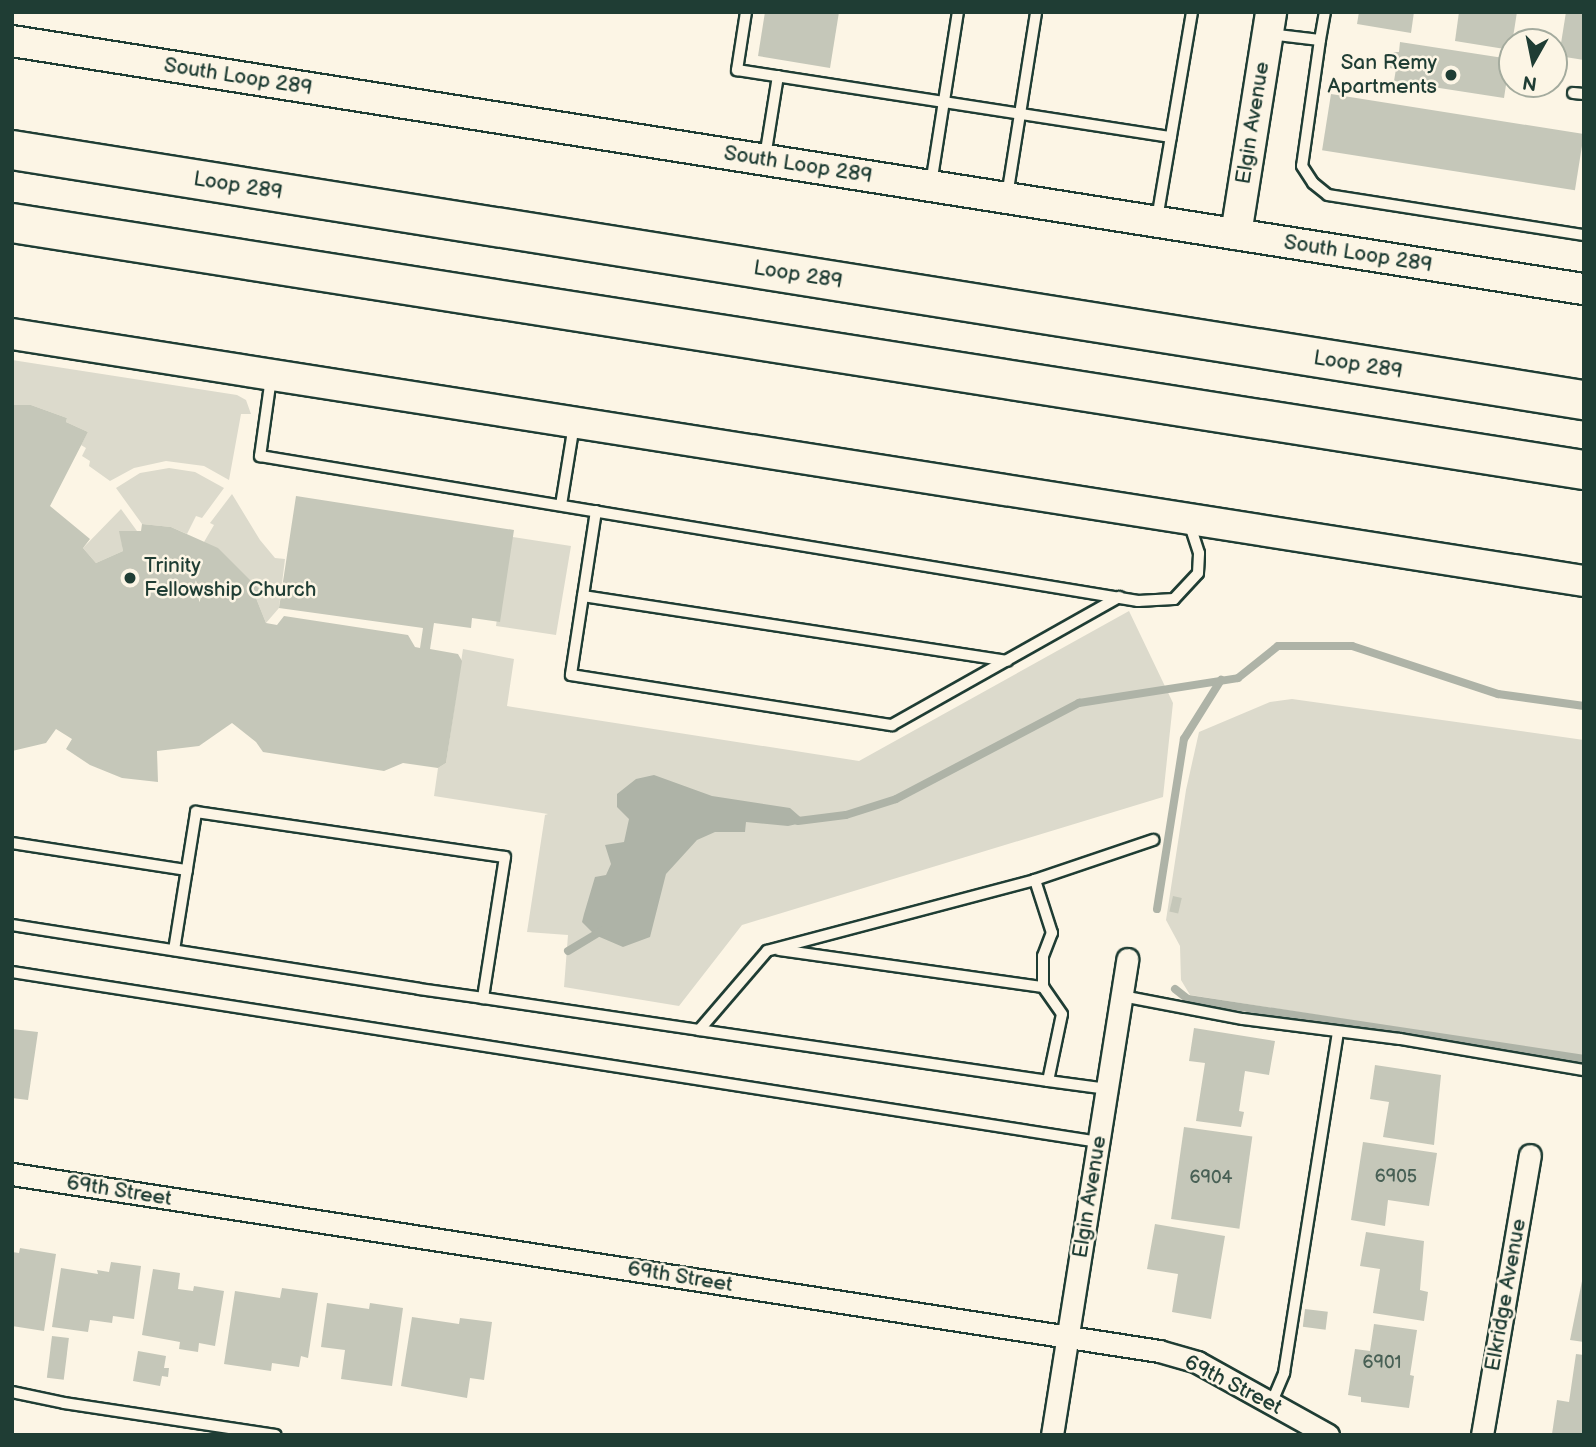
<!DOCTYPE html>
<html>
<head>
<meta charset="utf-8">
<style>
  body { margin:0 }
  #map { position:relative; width:1596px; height:1447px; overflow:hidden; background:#fcf5e5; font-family:"Balsamiq Sans",sans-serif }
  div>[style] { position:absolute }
  .green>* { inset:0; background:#dcdacc }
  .water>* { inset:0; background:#aeb3a7 }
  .stream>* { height:8px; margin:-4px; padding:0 4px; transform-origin:4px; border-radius:4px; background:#aeb3a7 }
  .building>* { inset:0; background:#c5c7b9; transform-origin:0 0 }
  .roads { filter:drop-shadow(2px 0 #1f3d34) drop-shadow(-2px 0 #1f3d34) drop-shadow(0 2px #1f3d34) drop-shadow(0 -2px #1f3d34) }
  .lane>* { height:10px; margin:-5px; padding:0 5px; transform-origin:5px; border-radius:5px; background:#fcf5e5 }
  .street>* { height:21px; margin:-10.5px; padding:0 10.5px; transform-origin:10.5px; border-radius:10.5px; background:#fcf5e5 }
  .secondary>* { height:30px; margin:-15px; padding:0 15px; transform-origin:15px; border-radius:15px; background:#fcf5e5 }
  .highway>* { height:38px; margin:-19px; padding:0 19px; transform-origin:19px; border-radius:19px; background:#fcf5e5 }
  .dots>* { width:19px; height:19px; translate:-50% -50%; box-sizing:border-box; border:4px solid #fcf5e5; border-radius:50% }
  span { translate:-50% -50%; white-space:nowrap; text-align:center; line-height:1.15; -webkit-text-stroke:5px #fcf5e5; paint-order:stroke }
  .number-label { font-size:18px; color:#486055 }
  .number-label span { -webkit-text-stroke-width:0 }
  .poi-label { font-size:21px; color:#1f3d34 }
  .right { translate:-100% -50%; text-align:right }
  .left { translate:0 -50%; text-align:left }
  .street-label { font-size:21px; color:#1f3d34 }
  .frame { position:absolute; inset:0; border:14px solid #1f3d34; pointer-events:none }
  .north { position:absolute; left:1498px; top:28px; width:70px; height:70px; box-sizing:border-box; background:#fcf5e5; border:2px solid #a4ab9e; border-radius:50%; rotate:189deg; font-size:19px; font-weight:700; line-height:28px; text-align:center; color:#1f3d34 }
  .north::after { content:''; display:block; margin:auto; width:24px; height:32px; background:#1f3d34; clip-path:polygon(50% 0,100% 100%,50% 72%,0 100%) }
</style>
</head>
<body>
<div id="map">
  <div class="green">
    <i style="clip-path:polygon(12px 360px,237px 395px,246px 400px,251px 414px,241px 414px,229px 480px,204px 466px,166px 461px,134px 468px,110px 481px,89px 466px,90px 461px,82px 456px,86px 448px,81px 445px,88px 432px,66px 422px,67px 418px,31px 405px,12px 405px)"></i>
    <i style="clip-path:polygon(169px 468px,195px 472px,224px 488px,202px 518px,196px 516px,187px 534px,171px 527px,142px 524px,116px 488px,140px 473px)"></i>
    <i style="clip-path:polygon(232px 494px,260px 540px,275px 558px,285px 559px,279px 608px,266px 623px,256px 598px,204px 542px,214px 525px,210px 523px)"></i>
    <i style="clip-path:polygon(121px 509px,137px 531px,120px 531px,123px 551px,96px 563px,83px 548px)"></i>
    <i style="clip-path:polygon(500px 535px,571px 546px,556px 635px,496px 626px,500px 596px)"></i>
    <i style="clip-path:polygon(1129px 611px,1173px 703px,1163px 797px,742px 925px,679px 1006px,564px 987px,568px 935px,527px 932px,545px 815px,548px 814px,434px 796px,438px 768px,446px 763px,463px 649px,514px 659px,507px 706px,859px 761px)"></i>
    <i style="clip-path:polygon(1292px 699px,1584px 740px,1584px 1057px,1190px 995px,1181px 980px,1180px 946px,1166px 920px,1186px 790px,1199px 732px,1270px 702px)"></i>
  </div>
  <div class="water">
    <i style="clip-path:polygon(654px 775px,712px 796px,790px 808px,806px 822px,788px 826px,746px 822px,745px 832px,715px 832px,697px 840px,666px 874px,650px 937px,623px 947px,595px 935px,582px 922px,584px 914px,595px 877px,606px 875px,611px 864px,605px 845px,624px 842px,629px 819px,617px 807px,617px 794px,636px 779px)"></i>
  </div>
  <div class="stream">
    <i style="left:798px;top:821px;width:48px;rotate:-7.1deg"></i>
    <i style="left:846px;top:815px;width:52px;rotate:-17.7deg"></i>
    <i style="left:896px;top:799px;width:207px;rotate:-27.7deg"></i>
    <i style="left:1079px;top:703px;width:161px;rotate:-8.9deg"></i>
    <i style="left:1238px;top:678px;width:51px;rotate:-38.7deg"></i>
    <i style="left:1278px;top:646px;width:74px"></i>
    <i style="left:1352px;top:646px;width:154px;rotate:18.2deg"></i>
    <i style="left:1498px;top:694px;width:87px;rotate:7.9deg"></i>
    <i style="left:1157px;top:909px;width:172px;rotate:-81deg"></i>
    <i style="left:1184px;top:739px;width:70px;rotate:-57.9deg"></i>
    <i style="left:568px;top:951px;width:39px;rotate:-31deg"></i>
    <i style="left:1175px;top:989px;width:16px;rotate:38deg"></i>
    <i style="left:1188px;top:999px;width:401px;rotate:8.6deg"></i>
  </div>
  <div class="building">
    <i style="clip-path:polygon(765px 12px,839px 12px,830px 68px,758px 56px)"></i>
    <i style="clip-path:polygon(1359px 12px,1414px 12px,1411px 33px,1357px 24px)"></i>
    <i style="clip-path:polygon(1459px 12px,1517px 12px,1511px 50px,1455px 41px)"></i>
    <i style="clip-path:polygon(1566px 12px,1584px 12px,1584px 60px,1559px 56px)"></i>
    <i style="clip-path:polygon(1400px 42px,1510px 59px,1504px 98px,1394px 81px,1396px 69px,1390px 68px,1393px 52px,1399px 52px)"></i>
    <i style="left:1331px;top:94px;width:256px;height:57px;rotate:9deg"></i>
    <i style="clip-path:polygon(12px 405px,31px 405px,67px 418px,66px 422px,88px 432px,50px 506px,90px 539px,83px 548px,96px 563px,123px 551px,119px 531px,141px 531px,142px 524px,171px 527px,218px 548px,264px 594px,256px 598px,266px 623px,277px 625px,284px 616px,408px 635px,415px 647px,420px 648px,423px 628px,279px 608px,296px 496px,514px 530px,500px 622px,472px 618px,471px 628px,434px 623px,430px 649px,458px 654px,462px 661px,446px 763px,438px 768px,403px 763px,384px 771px,263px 752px,256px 742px,232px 723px,199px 746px,157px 751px,158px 782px,122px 778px,90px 765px,66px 749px,72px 739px,56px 729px,46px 743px,12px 751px)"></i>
    <i style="left:1173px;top:896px;width:9px;height:16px;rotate:13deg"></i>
    <i style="clip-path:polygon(1194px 1028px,1275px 1041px,1269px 1075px,1245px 1071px,1239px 1111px,1244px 1112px,1241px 1127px,1196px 1121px,1205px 1063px,1189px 1061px)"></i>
    <i style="clip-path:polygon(12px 1029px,38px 1032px,28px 1100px,12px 1098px)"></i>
    <i style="clip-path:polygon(1375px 1065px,1441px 1075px,1434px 1145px,1383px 1137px,1389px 1102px,1370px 1099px)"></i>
    <i style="left:1184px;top:1127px;width:69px;height:93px;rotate:8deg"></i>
    <i style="clip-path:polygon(1363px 1142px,1437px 1153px,1429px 1206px,1388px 1200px,1385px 1226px,1351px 1220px)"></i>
    <i style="clip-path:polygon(1155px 1224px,1225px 1236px,1211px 1319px,1172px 1312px,1178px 1274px,1147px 1269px)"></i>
    <i style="clip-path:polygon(1366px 1232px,1424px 1241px,1420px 1290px,1428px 1292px,1424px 1321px,1373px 1313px,1380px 1269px,1360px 1266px)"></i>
    <i style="clip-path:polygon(20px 1248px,56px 1254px,44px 1331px,12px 1326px,12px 1252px,19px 1253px)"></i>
    <i style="clip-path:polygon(111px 1262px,141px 1266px,134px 1319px,113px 1316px,112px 1323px,90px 1320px,88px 1332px,52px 1327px,61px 1268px,98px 1274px,97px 1270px,109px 1272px)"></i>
    <i style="clip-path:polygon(153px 1269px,180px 1273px,178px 1289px,193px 1291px,194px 1286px,224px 1291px,215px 1346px,199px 1343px,198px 1352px,179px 1349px,180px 1342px,142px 1335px)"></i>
    <i style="clip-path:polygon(1582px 1281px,1584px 1281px,1584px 1342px,1570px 1340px)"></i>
    <i style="clip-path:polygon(282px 1288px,318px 1293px,308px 1358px,301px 1356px,299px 1367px,272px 1363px,271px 1371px,224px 1364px,235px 1291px,280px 1298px)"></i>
    <i style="clip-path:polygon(327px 1303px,369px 1309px,370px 1303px,403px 1308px,392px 1386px,341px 1379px,345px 1350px,321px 1347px)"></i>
    <i style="left:1305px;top:1309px;width:23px;height:18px;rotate:7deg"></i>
    <i style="clip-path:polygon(412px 1317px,459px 1324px,460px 1318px,492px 1322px,484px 1380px,470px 1378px,467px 1398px,401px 1386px)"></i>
    <i style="clip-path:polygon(1374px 1324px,1417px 1330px,1410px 1375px,1414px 1376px,1409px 1408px,1361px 1402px,1361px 1397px,1348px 1395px,1355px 1349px,1370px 1351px)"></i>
    <i style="left:52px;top:1336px;width:17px;height:42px;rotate:7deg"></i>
    <i style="clip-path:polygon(138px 1351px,166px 1356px,164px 1368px,169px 1368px,168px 1377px,162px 1376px,160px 1386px,133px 1381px)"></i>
    <i style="clip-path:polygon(1576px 1354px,1584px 1355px,1584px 1435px,1552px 1434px,1557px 1400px,1569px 1402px)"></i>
  </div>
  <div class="roads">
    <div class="lane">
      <i style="left:746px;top:12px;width:59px;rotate:98.8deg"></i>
      <i style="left:737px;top:70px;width:439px;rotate:8.8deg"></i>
      <i style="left:1269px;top:34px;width:51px;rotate:6.7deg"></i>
      <i style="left:1320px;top:40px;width:127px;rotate:98.1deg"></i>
      <i style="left:1302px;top:166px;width:20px;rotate:57deg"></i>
      <i style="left:1313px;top:183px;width:19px;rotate:39deg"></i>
      <i style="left:1328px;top:195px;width:259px;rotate:8.9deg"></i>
      <i style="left:1320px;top:40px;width:28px;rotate:-80deg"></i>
      <i style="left:1573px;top:93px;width:11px;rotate:5deg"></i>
      <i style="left:765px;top:157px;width:82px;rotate:-80.9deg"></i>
      <i style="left:931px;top:184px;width:174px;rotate:-81.1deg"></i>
      <i style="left:1007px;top:196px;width:186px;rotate:-81deg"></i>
      <i style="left:1157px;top:219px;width:210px;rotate:-80.4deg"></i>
      <i style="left:271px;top:378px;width:79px;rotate:98deg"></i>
      <i style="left:260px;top:456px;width:890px;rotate:9.38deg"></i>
      <i style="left:1138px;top:601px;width:36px;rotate:-3deg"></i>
      <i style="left:1174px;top:599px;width:35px;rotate:-47deg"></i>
      <i style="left:1198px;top:573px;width:20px;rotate:-87deg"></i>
      <i style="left:1199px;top:553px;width:33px;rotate:-108deg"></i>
      <i style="left:561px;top:505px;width:81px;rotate:-80.8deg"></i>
      <i style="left:596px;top:511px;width:166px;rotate:98.7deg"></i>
      <i style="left:571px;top:675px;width:325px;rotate:8.9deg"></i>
      <i style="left:892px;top:725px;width:261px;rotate:-29.4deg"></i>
      <i style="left:583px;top:596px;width:429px;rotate:8.7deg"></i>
      <i style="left:12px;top:843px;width:177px;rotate:8.8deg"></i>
      <i style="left:1035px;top:880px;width:125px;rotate:-18.7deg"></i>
      <i style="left:12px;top:925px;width:412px;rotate:8.9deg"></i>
      <i style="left:419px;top:989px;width:65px;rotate:8deg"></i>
      <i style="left:483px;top:998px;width:218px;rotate:8.4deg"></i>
      <i style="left:699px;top:1030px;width:353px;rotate:8.3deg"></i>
      <i style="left:1048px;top:1081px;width:68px;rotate:-78.2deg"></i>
      <i style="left:1062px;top:1014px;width:33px;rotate:-125deg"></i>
      <i style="left:1043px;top:987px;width:31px;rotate:-90deg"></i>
      <i style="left:1043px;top:956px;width:25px;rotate:-69deg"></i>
      <i style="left:1052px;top:933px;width:56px;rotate:-107.8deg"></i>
      <i style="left:1035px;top:880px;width:277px;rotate:165.2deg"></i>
      <i style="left:767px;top:951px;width:104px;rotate:130.7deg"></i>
      <i style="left:174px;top:950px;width:140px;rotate:-80.9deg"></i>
      <i style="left:196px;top:812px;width:312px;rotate:8.3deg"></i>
      <i style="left:505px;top:857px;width:143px;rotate:98.9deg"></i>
      <i style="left:779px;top:950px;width:267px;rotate:8deg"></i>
      <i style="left:12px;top:972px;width:1100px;rotate:8.89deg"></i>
      <i style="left:1122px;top:996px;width:123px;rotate:10.8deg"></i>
      <i style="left:1243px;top:1019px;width:158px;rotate:7.3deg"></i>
      <i style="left:1400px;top:1039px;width:187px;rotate:9.6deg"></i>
      <i style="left:1048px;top:1081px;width:60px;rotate:7.7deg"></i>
      <i style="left:12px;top:1392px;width:53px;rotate:11.9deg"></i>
      <i style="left:64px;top:1403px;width:214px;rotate:8.6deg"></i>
      <i style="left:1271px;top:1404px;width:34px;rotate:-67deg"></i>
      <i style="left:1284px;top:1373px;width:345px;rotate:-81deg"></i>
    </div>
    <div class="street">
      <i style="left:12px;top:1174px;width:1161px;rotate:8.77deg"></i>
      <i style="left:1159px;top:1351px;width:40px;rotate:16deg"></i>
      <i style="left:1197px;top:1362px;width:150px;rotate:29.1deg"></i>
      <i style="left:1052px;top:1435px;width:482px;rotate:-81deg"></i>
      <i style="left:1482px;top:1435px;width:284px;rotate:-80.3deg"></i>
    </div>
    <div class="secondary">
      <i style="left:12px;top:41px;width:1591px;rotate:8.97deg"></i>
      <i style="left:1236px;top:234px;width:225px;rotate:-81deg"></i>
      <i style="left:12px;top:334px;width:1591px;rotate:8.93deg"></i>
    </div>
    <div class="highway">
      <i style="left:12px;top:150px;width:1592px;rotate:9.04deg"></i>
      <i style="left:12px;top:223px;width:1591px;rotate:8.93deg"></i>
    </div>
  </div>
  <div class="dots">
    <i style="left:1451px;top:75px;background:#1f3d34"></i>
    <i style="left:130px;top:578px;background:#1f3d34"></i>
  </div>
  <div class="number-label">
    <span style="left:1396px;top:1177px">6905</span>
    <span style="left:1211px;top:1178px">6904</span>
    <span style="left:1382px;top:1363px">6901</span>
  </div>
  <div class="poi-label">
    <span class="right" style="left:1437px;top:75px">San Remy<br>Apartments</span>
    <span class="left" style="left:144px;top:578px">Trinity<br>Fellowship Church</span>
  </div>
  <div class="street-label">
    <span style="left:238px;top:77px;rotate:9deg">South Loop 289</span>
    <span style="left:1253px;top:123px;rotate:-81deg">Elgin Avenue</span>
    <span style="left:798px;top:165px;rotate:9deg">South Loop 289</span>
    <span style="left:238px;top:186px;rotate:9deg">Loop 289</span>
    <span style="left:1358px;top:254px;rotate:9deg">South Loop 289</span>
    <span style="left:798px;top:275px;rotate:9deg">Loop 289</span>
    <span style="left:1358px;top:365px;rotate:9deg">Loop 289</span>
    <span style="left:119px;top:1191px;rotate:9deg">69th Street</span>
    <span style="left:1090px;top:1197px;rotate:-81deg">Elgin Avenue</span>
    <span style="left:680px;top:1277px;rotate:9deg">69th Street</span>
    <span style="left:1506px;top:1295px;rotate:-80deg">Elkridge Avenue</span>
    <span style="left:1233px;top:1385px;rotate:27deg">69th Street</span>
  </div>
  <div class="frame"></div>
  <div class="north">N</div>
</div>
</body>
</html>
